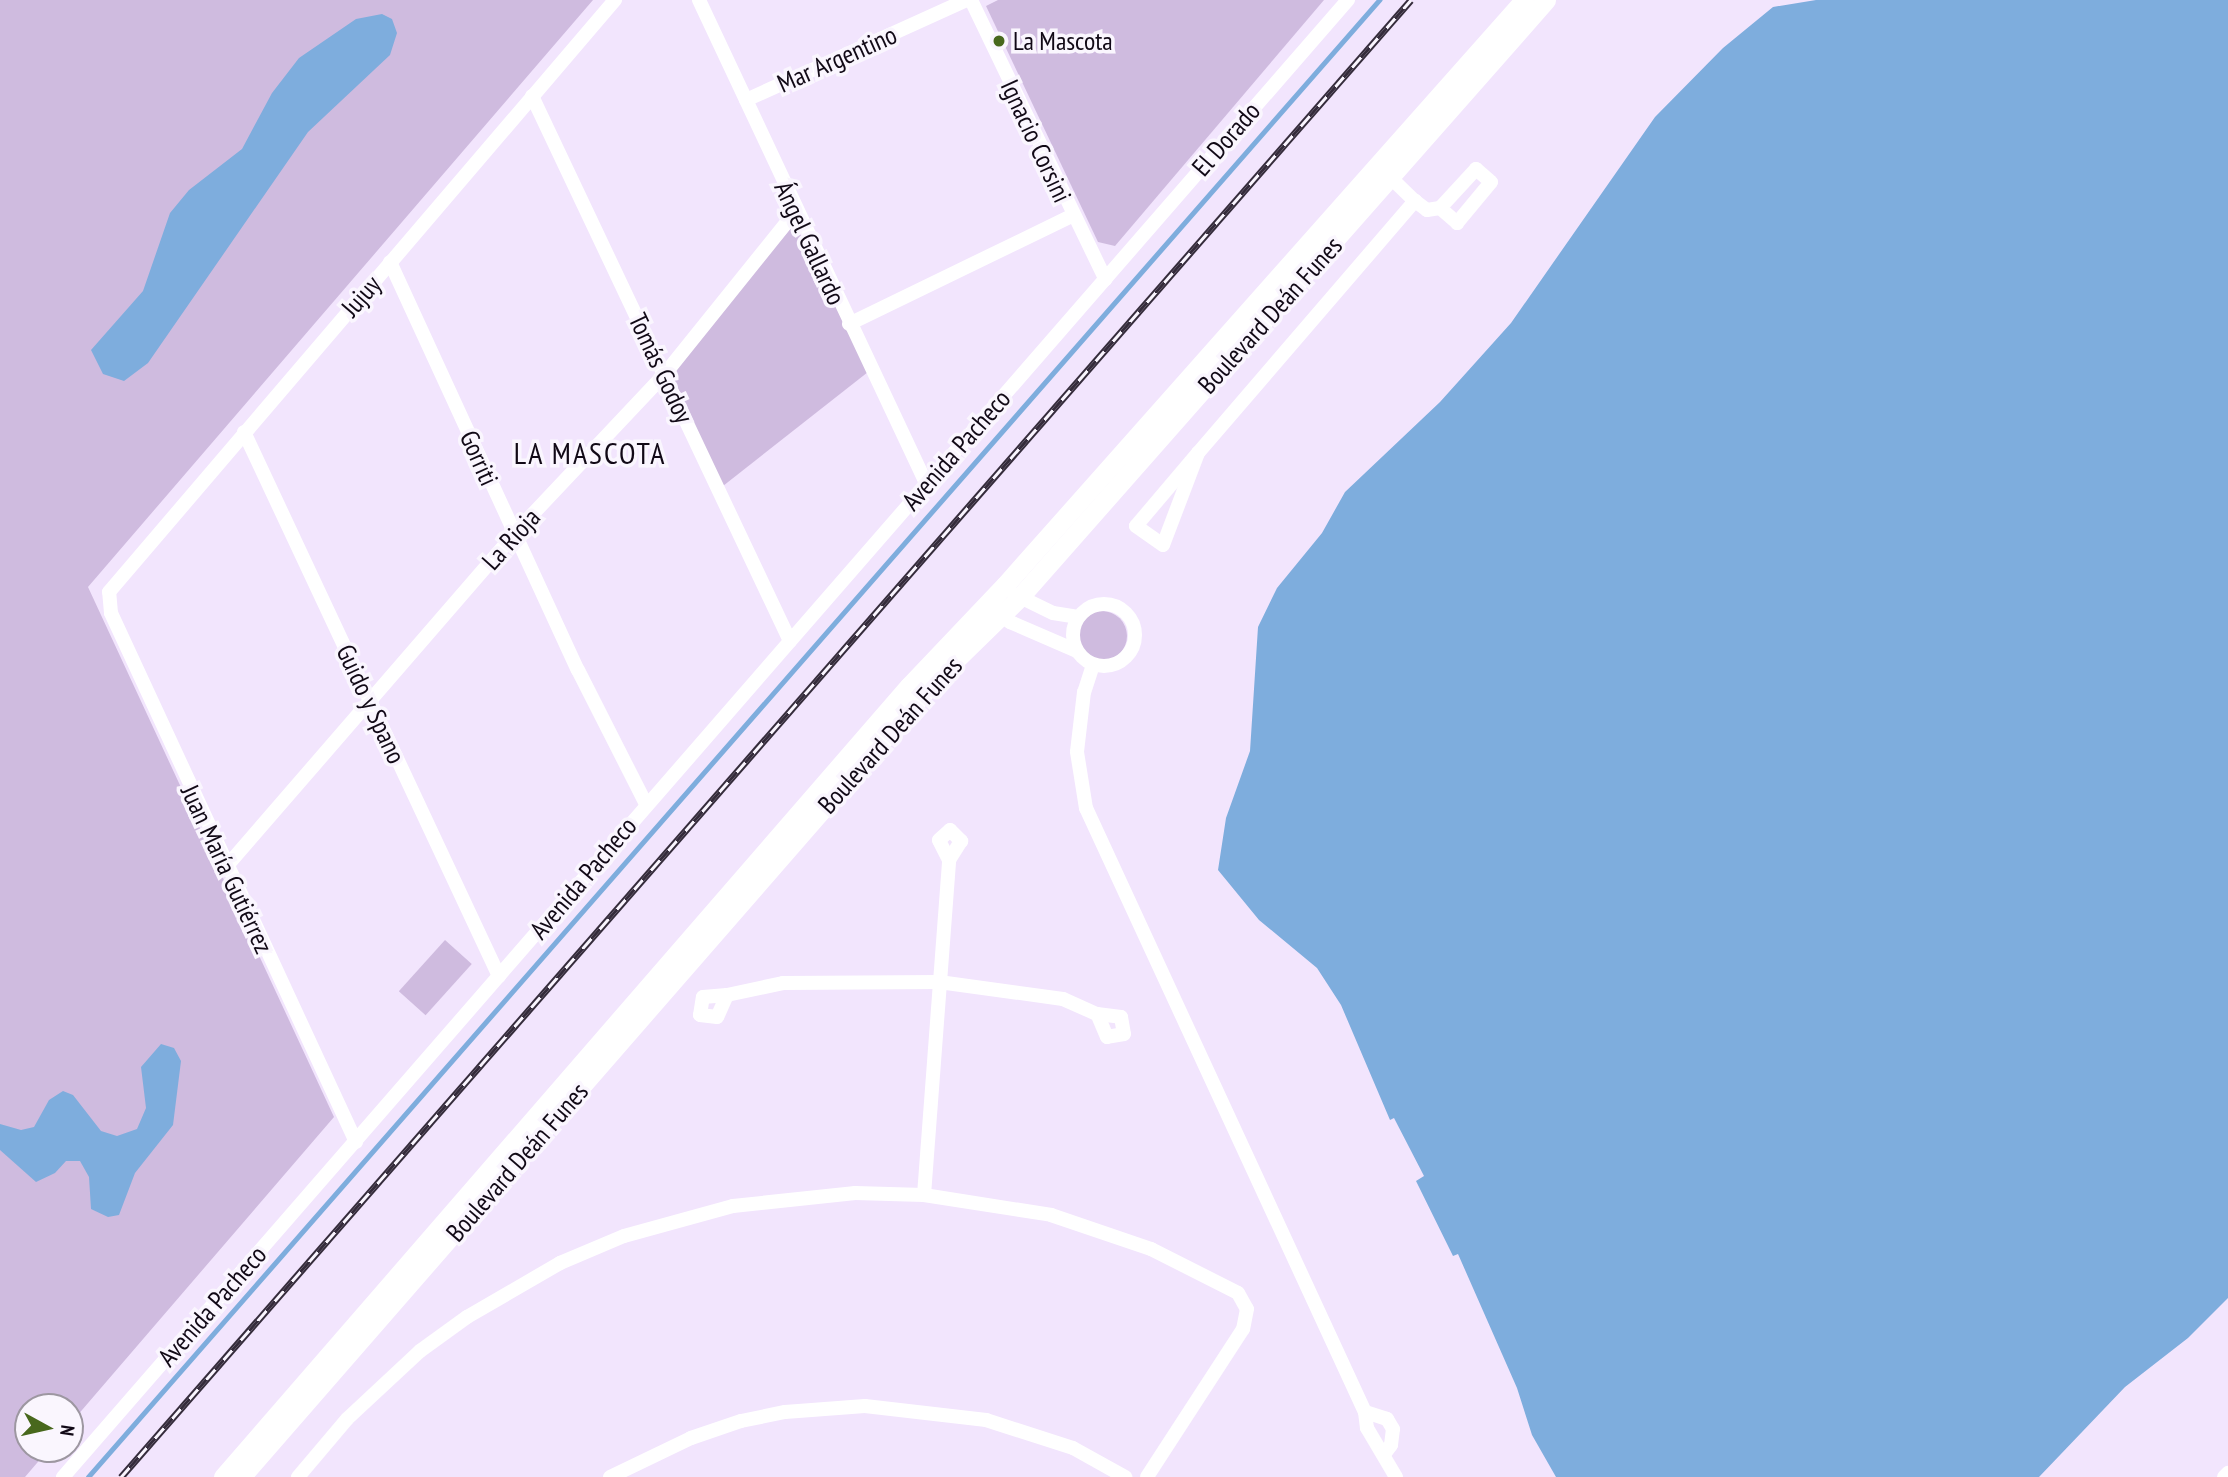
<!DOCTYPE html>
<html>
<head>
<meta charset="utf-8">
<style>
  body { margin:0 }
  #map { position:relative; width:2228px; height:1477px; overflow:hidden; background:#f2e5fd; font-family:"PT Sans Narrow",sans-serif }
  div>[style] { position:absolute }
  .green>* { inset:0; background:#cfbbdf; transform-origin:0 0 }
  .round { border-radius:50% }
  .water>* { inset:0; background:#7eaddd }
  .stream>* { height:4.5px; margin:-2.25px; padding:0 2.25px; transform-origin:2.25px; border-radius:2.25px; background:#7eaddd }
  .minor>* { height:14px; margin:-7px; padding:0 7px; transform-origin:7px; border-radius:7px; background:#fff }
  .minor>.ring { margin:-7px; padding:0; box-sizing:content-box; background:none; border:14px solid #fff; border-radius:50% }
  .major>* { height:19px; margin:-9.5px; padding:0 9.5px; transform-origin:9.5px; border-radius:9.5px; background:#fff }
  .rail>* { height:7px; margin-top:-3.5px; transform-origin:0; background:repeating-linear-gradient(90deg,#faf6fe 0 13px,#352c3b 0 26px); box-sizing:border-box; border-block:2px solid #352c3b }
  .dots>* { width:19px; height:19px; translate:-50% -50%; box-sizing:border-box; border:4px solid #faf6fe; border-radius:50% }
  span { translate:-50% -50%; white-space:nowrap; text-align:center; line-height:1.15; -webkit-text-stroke:7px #faf6fe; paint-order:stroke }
  .poi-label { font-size:26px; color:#110916 }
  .left { translate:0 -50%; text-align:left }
  .street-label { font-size:26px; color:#110916 }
  .quarter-label { font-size:30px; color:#110916; letter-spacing:2px }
  .north { position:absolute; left:14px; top:1393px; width:70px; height:70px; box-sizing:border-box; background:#faf6fe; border:2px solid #9d97a1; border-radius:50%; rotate:98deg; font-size:19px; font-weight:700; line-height:28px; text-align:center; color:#110916 }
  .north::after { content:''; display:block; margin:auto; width:24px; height:32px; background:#48681d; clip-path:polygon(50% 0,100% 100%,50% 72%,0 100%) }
</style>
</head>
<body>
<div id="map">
  <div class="green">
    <i style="clip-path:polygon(0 0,593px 0,88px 587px,334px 1117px,70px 1424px,70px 1407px,28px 1407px,28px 1449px,49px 1449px,25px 1477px,0 1477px)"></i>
    <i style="clip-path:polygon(998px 0,1324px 0,1115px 246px,1098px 242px,986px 6px)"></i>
    <i style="clip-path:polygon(795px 223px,868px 372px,723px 486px,668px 375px)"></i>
    <i class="round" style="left:1077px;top:611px;width:50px;height:50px"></i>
    <i style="left:445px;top:940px;width:36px;height:69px;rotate:42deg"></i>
  </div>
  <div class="water">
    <i style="clip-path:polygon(1816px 0,2228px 0,2228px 1298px,2188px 1338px,2125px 1387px,2039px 1477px,1556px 1477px,1532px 1435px,1517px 1388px,1458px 1254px,1453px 1256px,1416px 1181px,1424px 1176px,1394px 1118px,1390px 1120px,1341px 1005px,1317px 968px,1259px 920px,1218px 870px,1226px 818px,1250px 751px,1258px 627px,1277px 588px,1322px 533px,1345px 492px,1440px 402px,1511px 323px,1655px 117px,1723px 48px,1773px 7px)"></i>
    <i style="clip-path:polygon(382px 14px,392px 19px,397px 33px,390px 55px,308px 132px,148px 363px,124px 381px,103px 374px,91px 350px,143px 291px,170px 213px,189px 190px,242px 149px,272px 93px,299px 58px,356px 19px)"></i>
    <i style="clip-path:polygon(161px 1044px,174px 1048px,181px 1061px,173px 1125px,135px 1173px,119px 1215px,108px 1217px,91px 1209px,89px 1177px,80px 1161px,66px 1161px,55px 1173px,36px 1182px,0 1150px,0 1124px,21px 1130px,34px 1127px,49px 1100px,63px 1091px,73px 1095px,101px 1131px,117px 1136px,137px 1129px,146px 1108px,141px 1067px)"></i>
  </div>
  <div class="stream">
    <i style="left:88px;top:1477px;width:1962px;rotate:-48.84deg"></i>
  </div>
  <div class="minor">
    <i style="left:699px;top:0;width:534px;rotate:64.83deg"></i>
    <i style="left:971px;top:0;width:310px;rotate:64.3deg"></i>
    <i style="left:532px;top:96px;width:603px;rotate:64.67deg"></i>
    <i style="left:746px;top:100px;width:242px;rotate:-24.4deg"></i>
    <i style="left:1392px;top:179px;width:32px;rotate:44deg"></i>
    <i style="left:390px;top:262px;width:449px;rotate:65.3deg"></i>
    <i style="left:578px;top:670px;width:150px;rotate:63.1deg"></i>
    <i style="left:849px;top:324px;width:247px;rotate:-25.9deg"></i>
    <i style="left:244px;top:432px;width:601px;rotate:64.89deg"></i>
    <i style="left:1198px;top:453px;width:98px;rotate:110.8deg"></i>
    <i style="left:1163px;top:545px;width:33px;rotate:-145deg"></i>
    <i style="left:1136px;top:526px;width:96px;rotate:-49.7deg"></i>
    <i style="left:1198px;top:453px;width:333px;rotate:-49.3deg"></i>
    <i style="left:1415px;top:201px;width:15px;rotate:37deg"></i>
    <i style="left:1427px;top:210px;width:13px;rotate:-9deg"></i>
    <i style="left:1440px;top:208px;width:23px;rotate:41deg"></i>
    <i style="left:1457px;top:223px;width:53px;rotate:-50.3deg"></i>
    <i style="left:1491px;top:182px;width:20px;rotate:-139deg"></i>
    <i style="left:1476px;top:169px;width:53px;rotate:132.7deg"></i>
    <i style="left:1014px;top:594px;width:43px;rotate:26deg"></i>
    <i style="left:1053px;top:613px;width:24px;rotate:9deg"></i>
    <i class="ring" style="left:1073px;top:604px;width:48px;height:48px"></i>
    <i style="left:993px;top:610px;width:21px;rotate:35deg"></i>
    <i style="left:1010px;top:622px;width:73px;rotate:23.4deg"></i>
    <i style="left:1093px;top:665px;width:28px;rotate:108deg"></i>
    <i style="left:1084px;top:692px;width:60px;rotate:96.7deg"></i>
    <i style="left:1077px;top:752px;width:57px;rotate:80.9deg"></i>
    <i style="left:1086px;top:808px;width:665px;rotate:65.21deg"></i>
    <i style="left:950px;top:830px;width:16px;rotate:45deg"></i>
    <i style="left:961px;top:841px;width:22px;rotate:122deg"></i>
    <i style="left:949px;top:860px;width:22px;rotate:-117deg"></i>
    <i style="left:939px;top:840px;width:15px;rotate:-42deg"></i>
    <i style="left:226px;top:867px;width:440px;rotate:-49.1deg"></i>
    <i style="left:514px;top:534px;width:219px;rotate:-46.7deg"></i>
    <i style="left:664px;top:375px;width:209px;rotate:-51.2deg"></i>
    <i style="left:727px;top:995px;width:57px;rotate:-12.1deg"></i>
    <i style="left:783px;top:983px;width:156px;rotate:-0.4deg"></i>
    <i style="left:939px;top:982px;width:125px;rotate:7.8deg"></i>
    <i style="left:1063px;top:999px;width:37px;rotate:24deg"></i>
    <i style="left:727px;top:995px;width:24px;rotate:114deg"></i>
    <i style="left:717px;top:1017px;width:17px;rotate:-173deg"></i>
    <i style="left:700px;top:1015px;width:18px;rotate:-81deg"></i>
    <i style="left:703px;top:997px;width:24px;rotate:-5deg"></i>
    <i style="left:1097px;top:1014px;width:24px;rotate:7deg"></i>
    <i style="left:1121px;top:1017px;width:17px;rotate:80deg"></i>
    <i style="left:1124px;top:1034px;width:17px;rotate:170deg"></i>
    <i style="left:1107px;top:1037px;width:25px;rotate:-113deg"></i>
    <i style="left:356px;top:1142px;width:583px;rotate:-114.85deg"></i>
    <i style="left:111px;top:613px;width:21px;rotate:-95deg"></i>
    <i style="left:109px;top:592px;width:779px;rotate:-49.48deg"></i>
    <i style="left:924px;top:1195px;width:336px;rotate:-85.7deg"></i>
    <i style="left:1385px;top:1453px;width:10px;rotate:-53deg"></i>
    <i style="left:1391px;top:1445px;width:16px;rotate:-83deg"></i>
    <i style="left:1393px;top:1429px;width:12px;rotate:-121deg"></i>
    <i style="left:1387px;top:1419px;width:23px;rotate:-162deg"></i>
    <i style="left:1365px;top:1412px;width:16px;rotate:83deg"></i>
    <i style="left:1367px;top:1428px;width:57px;rotate:59.4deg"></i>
    <i style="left:63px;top:1477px;width:1958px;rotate:-48.98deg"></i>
    <i style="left:298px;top:1477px;width:76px;rotate:-49.8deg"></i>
    <i style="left:347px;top:1419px;width:100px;rotate:-43deg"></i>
    <i style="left:420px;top:1351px;width:58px;rotate:-35.9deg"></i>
    <i style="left:467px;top:1317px;width:108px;rotate:-30.1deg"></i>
    <i style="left:560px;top:1263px;width:69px;rotate:-22.9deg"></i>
    <i style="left:624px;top:1236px;width:113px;rotate:-15.4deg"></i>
    <i style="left:733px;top:1206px;width:123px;rotate:-6.1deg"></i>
    <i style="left:855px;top:1193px;width:69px;rotate:1.7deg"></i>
    <i style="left:924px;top:1195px;width:129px;rotate:8.9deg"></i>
    <i style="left:1051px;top:1215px;width:106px;rotate:18.8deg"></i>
    <i style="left:1151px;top:1249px;width:97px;rotate:26.8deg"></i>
    <i style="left:1238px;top:1293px;width:18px;rotate:61deg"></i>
    <i style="left:1247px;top:1309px;width:20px;rotate:101deg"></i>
    <i style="left:1243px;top:1329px;width:176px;rotate:123deg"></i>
    <i style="left:610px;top:1477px;width:90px;rotate:-25.7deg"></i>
    <i style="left:691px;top:1438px;width:53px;rotate:-18.8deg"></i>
    <i style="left:741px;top:1421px;width:45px;rotate:-11.6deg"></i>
    <i style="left:785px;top:1412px;width:80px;rotate:-4.3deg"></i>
    <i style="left:865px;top:1406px;width:122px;rotate:6.6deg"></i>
    <i style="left:986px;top:1420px;width:91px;rotate:17.8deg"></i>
    <i style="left:1073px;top:1448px;width:60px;rotate:29.1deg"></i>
    <i style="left:2224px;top:1477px;width:6px;rotate:-45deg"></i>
  </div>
  <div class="major">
    <i style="left:223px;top:1477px;width:1047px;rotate:-49.07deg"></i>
    <i style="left:909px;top:686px;width:139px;rotate:-46.5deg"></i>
    <i style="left:1005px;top:585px;width:782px;rotate:-48.42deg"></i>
    <i style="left:241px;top:1477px;width:1057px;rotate:-48.95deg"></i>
    <i style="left:935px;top:680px;width:117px;rotate:-44.3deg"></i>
    <i style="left:1019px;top:598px;width:797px;rotate:-48.61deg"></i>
  </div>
  <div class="rail">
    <i style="left:121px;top:1477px;width:1961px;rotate:-48.87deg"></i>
  </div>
  <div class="dots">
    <i style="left:999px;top:41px;background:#48681d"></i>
  </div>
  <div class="poi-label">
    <span class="left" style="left:1013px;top:41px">La Mascota</span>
  </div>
  <div class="street-label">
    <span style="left:837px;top:59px;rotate:-24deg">Mar Argentino</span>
    <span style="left:1226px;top:139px;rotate:-49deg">El Dorado</span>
    <span style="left:1036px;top:141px;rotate:65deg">Ignacio Corsini</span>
    <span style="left:810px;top:243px;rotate:65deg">Ángel Gallardo</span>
    <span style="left:361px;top:296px;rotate:-49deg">Jujuy</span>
    <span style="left:1270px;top:315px;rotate:-48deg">Boulevard Deán Funes</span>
    <span style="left:661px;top:368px;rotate:65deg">Tomás Godoy</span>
    <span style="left:956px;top:450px;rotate:-49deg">Avenida Pacheco</span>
    <span style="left:479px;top:458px;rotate:66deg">Gorriti</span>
    <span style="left:511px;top:539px;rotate:-48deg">La Rioja</span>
    <span style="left:371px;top:704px;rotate:65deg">Guido y Spano</span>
    <span style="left:890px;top:735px;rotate:-48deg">Boulevard Deán Funes</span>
    <span style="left:227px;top:869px;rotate:65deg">Juan María Gutiérrez</span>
    <span style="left:583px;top:878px;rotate:-50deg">Avenida Pacheco</span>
    <span style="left:517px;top:1162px;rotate:-49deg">Boulevard Deán Funes</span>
    <span style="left:212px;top:1306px;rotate:-49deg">Avenida Pacheco</span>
  </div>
  <div class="quarter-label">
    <span style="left:590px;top:453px">LA MASCOTA</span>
  </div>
  <div class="north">N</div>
</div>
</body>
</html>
